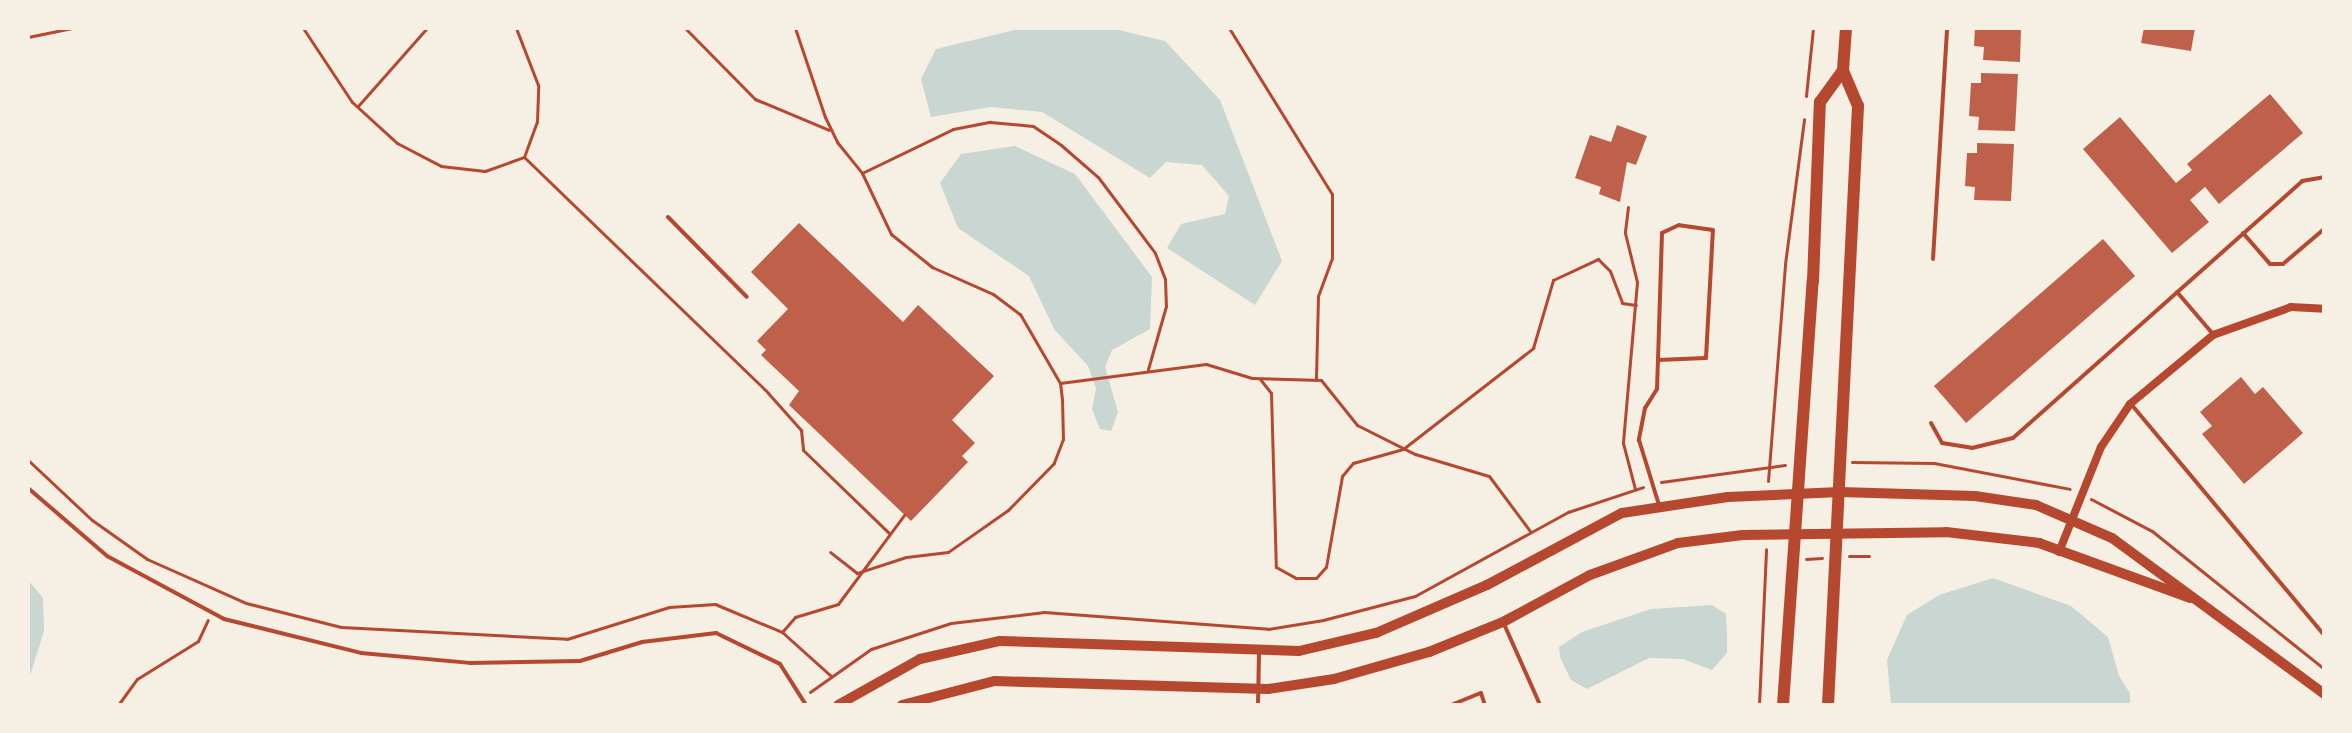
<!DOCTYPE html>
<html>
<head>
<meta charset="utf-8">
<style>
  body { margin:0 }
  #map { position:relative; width:2352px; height:733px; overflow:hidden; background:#f6efe4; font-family:"Golos Text",sans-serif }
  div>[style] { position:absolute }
  .water>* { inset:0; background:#c9d6d2 }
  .building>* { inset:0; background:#bf614a; transform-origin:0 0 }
  .path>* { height:3px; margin:-1.5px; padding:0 1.5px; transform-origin:1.5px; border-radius:1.5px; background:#b5482f }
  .service>* { height:4px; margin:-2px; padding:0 2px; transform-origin:2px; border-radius:2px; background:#b5482f }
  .minor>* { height:8px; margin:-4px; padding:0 4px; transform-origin:4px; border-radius:4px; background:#b5482f }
  .tertiary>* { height:10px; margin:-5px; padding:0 5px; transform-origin:5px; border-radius:5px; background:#b5482f }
  .secondary>* { height:12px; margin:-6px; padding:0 6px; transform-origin:6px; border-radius:6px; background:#b5482f }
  span { translate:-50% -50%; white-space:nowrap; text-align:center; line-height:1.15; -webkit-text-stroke:6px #f6efe4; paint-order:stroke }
  .frame { position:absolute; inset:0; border:30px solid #f6efe4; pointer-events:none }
</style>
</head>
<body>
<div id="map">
  <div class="water">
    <i style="clip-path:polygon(1023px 28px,1110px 28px,1165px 41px,1220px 100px,1282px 261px,1255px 305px,1167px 248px,1181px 224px,1225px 214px,1229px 196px,1202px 165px,1166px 162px,1150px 178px,1042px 112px,991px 107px,931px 117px,921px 79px,936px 49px)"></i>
    <i style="clip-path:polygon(1015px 146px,1075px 174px,1152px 277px,1150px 329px,1112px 350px,1105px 367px,1118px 412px,1111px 431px,1100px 429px,1092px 409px,1096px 388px,1088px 366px,1054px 329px,1029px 276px,958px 228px,940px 183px,961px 154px)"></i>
    <i style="clip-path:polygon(1993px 578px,2071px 606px,2108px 637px,2119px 676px,2130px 693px,2130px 705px,1891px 705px,1887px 660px,1907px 615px,1939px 595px)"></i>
    <i style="clip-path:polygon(28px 580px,43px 598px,44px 631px,28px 682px)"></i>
    <i style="clip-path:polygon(1712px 605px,1726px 614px,1727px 634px,1727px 653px,1712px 670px,1683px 659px,1649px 658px,1587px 689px,1571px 680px,1560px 657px,1559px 647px,1582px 632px,1651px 609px)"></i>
  </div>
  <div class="building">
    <i style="clip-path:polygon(1975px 28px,2021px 28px,2020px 62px,1983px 60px,1984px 47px,1974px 46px)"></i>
    <i style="clip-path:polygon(2144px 28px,2195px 28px,2191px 51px,2141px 43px)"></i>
    <i style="clip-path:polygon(1981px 73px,2018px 74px,2015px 131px,1978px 130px,1979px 117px,1969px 116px,1971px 83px,1981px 83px)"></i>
    <i style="clip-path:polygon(2270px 94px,2303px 133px,2219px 204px,2205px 187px,2190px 200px,2209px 222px,2172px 253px,2083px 149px,2120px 117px,2176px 183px,2192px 170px,2187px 164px)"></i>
    <i style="clip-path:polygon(1617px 125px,1647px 136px,1636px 165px,1627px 162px,1620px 202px,1599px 194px,1601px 187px,1575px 178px,1590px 135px,1611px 142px)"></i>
    <i style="clip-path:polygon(1977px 143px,2014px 144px,2011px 201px,1974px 200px,1975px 187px,1965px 186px,1967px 153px,1977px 153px)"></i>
    <i style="clip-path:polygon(799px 223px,903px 322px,918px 305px,994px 376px,952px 420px,975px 443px,962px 456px,968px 462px,911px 521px,789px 405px,799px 391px,761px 355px,766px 350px,757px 341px,788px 309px,751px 272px)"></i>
    <i style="left:2103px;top:239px;width:49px;height:224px;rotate:49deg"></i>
    <i style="clip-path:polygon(2241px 377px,2255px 394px,2263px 387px,2303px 433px,2244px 484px,2202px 434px,2212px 426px,2200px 412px)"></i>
  </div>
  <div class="path">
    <i style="left:303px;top:28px;width:89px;rotate:56.5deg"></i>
    <i style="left:352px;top:102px;width:61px;rotate:42.3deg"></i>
    <i style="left:397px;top:143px;width:50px;rotate:27.6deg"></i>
    <i style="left:441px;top:166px;width:44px;rotate:6.5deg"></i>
    <i style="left:485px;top:171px;width:41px;rotate:-19.7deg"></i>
    <i style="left:524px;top:157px;width:37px;rotate:-70deg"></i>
    <i style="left:537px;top:122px;width:37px;rotate:-88deg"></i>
    <i style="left:538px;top:85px;width:61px;rotate:-111.1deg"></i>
    <i style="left:685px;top:28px;width:100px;rotate:45.4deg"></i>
    <i style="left:755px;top:99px;width:80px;rotate:22.7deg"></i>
    <i style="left:795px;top:28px;width:94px;rotate:71.4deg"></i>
    <i style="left:825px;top:117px;width:28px;rotate:64deg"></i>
    <i style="left:837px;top:142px;width:40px;rotate:51deg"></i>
    <i style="left:862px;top:173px;width:68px;rotate:64.6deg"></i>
    <i style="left:891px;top:234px;width:53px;rotate:38.8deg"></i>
    <i style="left:932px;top:267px;width:67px;rotate:23.9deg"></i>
    <i style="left:993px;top:294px;width:34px;rotate:37deg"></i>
    <i style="left:1020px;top:314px;width:80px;rotate:59.9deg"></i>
    <i style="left:1060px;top:383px;width:16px;rotate:83deg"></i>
    <i style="left:1062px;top:399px;width:40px;rotate:88.6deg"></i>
    <i style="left:1063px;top:439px;width:26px;rotate:111deg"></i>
    <i style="left:1054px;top:463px;width:66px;rotate:134.4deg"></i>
    <i style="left:1008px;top:510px;width:73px;rotate:145deg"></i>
    <i style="left:948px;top:552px;width:42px;rotate:173.2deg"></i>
    <i style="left:906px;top:557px;width:52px;rotate:161.9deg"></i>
    <i style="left:857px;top:573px;width:34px;rotate:-142deg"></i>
    <i style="left:1229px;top:28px;width:195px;rotate:58.2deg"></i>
    <i style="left:1332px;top:194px;width:64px;rotate:90deg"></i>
    <i style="left:1332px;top:258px;width:40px;rotate:110.2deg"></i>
    <i style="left:1318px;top:296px;width:84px;rotate:91.4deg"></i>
    <i style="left:28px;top:37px;width:45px;rotate:-11.6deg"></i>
    <i style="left:1806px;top:96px;width:68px;rotate:-84.1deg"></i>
    <i style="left:358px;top:106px;width:104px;rotate:-48.5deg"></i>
    <i style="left:524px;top:157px;width:339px;rotate:44deg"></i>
    <i style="left:768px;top:393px;width:50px;rotate:48.3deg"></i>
    <i style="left:801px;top:430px;width:20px;rotate:84deg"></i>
    <i style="left:803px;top:450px;width:120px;rotate:44deg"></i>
    <i style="left:862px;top:173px;width:101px;rotate:-25.8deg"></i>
    <i style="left:953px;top:129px;width:38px;rotate:-11deg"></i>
    <i style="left:990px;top:122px;width:43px;rotate:5.3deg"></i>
    <i style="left:1033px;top:126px;width:34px;rotate:34deg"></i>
    <i style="left:1061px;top:145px;width:49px;rotate:40.9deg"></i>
    <i style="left:1098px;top:177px;width:95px;rotate:53.1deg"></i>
    <i style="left:1155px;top:253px;width:28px;rotate:69deg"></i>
    <i style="left:1165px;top:279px;width:27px;rotate:88deg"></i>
    <i style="left:1166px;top:306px;width:66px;rotate:105.9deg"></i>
    <i style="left:1628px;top:207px;width:26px;rotate:97deg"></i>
    <i style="left:1625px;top:233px;width:50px;rotate:76.2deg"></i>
    <i style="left:1637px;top:282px;width:162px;rotate:95deg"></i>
    <i style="left:1623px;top:443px;width:48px;rotate:75.4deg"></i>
    <i style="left:1260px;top:379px;width:18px;rotate:52deg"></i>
    <i style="left:1271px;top:393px;width:174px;rotate:88.4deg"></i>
    <i style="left:1276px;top:567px;width:23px;rotate:29deg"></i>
    <i style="left:1296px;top:578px;width:20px"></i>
    <i style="left:1316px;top:578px;width:15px;rotate:-48deg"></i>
    <i style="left:1326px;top:567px;width:92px;rotate:-80deg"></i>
    <i style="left:1342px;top:476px;width:17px;rotate:-50deg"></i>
    <i style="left:1353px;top:463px;width:52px;rotate:-15.6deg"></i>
    <i style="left:1403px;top:449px;width:165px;rotate:-37.8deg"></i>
    <i style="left:1533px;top:348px;width:71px;rotate:-73.6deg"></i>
    <i style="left:1553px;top:280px;width:50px;rotate:-25deg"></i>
    <i style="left:1598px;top:259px;width:17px;rotate:45deg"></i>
    <i style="left:1610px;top:271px;width:34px;rotate:69deg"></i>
    <i style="left:1622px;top:303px;width:14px;rotate:8deg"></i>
    <i style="left:1060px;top:383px;width:147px;rotate:-7.4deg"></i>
    <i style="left:1206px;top:364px;width:48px;rotate:16.9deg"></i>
    <i style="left:1252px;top:378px;width:69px;rotate:1.7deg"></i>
    <i style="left:1321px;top:380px;width:58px;rotate:51.3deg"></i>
    <i style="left:1357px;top:425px;width:65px;rotate:26.6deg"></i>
    <i style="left:1415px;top:454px;width:77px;rotate:16.6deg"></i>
    <i style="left:1489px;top:476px;width:69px;rotate:53.3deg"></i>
    <i style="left:28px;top:460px;width:88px;rotate:43.2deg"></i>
    <i style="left:92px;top:520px;width:67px;rotate:35.3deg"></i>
    <i style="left:147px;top:559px;width:108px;rotate:24deg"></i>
    <i style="left:246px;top:603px;width:98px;rotate:14.2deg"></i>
    <i style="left:341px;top:627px;width:226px;rotate:3deg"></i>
    <i style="left:567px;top:639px;width:107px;rotate:-17.4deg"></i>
    <i style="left:669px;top:607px;width:46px;rotate:-3.7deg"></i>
    <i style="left:715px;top:604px;width:73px;rotate:22.7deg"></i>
    <i style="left:782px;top:632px;width:66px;rotate:41.9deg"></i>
    <i style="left:1852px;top:462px;width:82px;rotate:0.7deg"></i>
    <i style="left:1934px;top:463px;width:138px;rotate:10.8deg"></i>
    <i style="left:1768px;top:481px;width:218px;rotate:-85.5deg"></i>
    <i style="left:1785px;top:264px;width:146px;rotate:-82.5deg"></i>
    <i style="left:1661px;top:482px;width:125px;rotate:-7.8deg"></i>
    <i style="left:2091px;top:499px;width:69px;rotate:27.7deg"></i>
    <i style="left:2152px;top:531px;width:221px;rotate:38.7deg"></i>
    <i style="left:1849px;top:556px;width:20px"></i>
    <i style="left:1806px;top:559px;width:16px;rotate:-4deg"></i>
    <i style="left:782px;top:632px;width:20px;rotate:-49deg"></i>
    <i style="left:795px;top:617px;width:45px;rotate:-16.8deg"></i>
    <i style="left:838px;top:604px;width:111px;rotate:-53.4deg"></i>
    <i style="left:810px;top:692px;width:75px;rotate:-35.2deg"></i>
    <i style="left:871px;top:649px;width:84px;rotate:-18deg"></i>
    <i style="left:951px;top:623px;width:94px;rotate:-6.7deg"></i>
    <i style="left:1044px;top:612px;width:225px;rotate:4.3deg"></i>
    <i style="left:1268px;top:629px;width:56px;rotate:-9.3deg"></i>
    <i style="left:1323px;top:620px;width:95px;rotate:-14.6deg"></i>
    <i style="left:1415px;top:596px;width:175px;rotate:-28.8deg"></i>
    <i style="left:1568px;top:512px;width:79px;rotate:-18.4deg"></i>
    <i style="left:118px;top:705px;width:32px;rotate:-54deg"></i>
    <i style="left:137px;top:679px;width:72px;rotate:-31.9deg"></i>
    <i style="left:198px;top:641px;width:23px;rotate:-65deg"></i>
    <i style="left:1759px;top:705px;width:156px;rotate:-87.4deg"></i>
  </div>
  <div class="service">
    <i style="left:668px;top:217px;width:112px;rotate:45.4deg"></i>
    <i style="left:2243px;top:233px;width:41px;rotate:48.9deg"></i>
    <i style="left:2270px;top:264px;width:13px"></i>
    <i style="left:2283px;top:264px;width:54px;rotate:-40.5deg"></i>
    <i style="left:1933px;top:259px;width:231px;rotate:-86.5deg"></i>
    <i style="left:2177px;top:292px;width:54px;rotate:49.5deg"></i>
    <i style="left:1658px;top:360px;width:48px;rotate:-2.4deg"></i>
    <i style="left:1706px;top:358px;width:128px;rotate:-86.9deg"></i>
    <i style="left:1713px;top:230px;width:34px;rotate:-172deg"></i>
    <i style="left:1679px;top:225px;width:19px;rotate:155deg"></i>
    <i style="left:1662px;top:233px;width:127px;rotate:91.8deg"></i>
    <i style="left:1658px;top:360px;width:29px;rotate:92deg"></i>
    <i style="left:1657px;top:389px;width:22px;rotate:122deg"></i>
    <i style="left:1645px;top:408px;width:33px;rotate:101deg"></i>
    <i style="left:1639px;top:440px;width:68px;rotate:72.9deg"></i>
    <i style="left:2131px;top:404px;width:301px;rotate:50.1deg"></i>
    <i style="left:1931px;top:423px;width:23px;rotate:61deg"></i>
    <i style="left:1942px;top:443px;width:30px;rotate:9deg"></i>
    <i style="left:1972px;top:448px;width:42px;rotate:-13.7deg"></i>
    <i style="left:2013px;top:438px;width:387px;rotate:-41.6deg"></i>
    <i style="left:2302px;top:181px;width:22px;rotate:-10deg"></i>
    <i style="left:28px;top:488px;width:104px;rotate:40.7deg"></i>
    <i style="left:107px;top:556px;width:133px;rotate:28.3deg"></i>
    <i style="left:224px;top:619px;width:141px;rotate:13.9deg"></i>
    <i style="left:361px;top:653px;width:109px;rotate:5.2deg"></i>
    <i style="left:470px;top:663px;width:110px;rotate:-1deg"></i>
    <i style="left:580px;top:661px;width:65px;rotate:-17deg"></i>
    <i style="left:642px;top:642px;width:75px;rotate:-6.9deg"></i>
    <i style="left:716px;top:633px;width:71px;rotate:25.8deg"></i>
    <i style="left:780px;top:664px;width:49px;rotate:57.6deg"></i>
    <i style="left:1504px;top:624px;width:89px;rotate:66deg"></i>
    <i style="left:1258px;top:705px;width:54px;rotate:-88.9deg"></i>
    <i style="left:1451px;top:705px;width:32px;rotate:-22deg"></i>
    <i style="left:1481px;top:693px;width:13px;rotate:72deg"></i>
  </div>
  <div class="minor">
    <i style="left:2059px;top:552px;width:113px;rotate:-68.2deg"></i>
    <i style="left:2101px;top:447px;width:52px;rotate:-56deg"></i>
    <i style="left:2130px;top:404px;width:108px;rotate:-39.7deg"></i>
    <i style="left:2213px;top:335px;width:83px;rotate:-19.7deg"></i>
    <i style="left:2291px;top:307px;width:33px;rotate:3deg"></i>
  </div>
  <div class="tertiary">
    <i style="left:838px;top:705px;width:94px;rotate:-29.3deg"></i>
    <i style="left:920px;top:659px;width:82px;rotate:-12.7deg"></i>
    <i style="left:1000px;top:641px;width:299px;rotate:1.9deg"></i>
    <i style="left:1299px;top:651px;width:79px;rotate:-13.2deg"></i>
    <i style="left:1376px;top:633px;width:121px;rotate:-23.4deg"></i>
    <i style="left:1487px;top:585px;width:153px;rotate:-28.1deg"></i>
    <i style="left:1622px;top:513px;width:107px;rotate:-8.6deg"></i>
    <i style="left:1728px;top:497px;width:112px;rotate:-2.6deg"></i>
    <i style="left:1840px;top:492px;width:135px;rotate:1.7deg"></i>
    <i style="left:1975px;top:496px;width:62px;rotate:8.4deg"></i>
    <i style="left:2036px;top:505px;width:83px;rotate:23.5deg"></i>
    <i style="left:2112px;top:538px;width:263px;rotate:36.3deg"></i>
    <i style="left:902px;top:705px;width:96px;rotate:-14.5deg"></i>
    <i style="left:995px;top:681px;width:273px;rotate:1.7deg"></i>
    <i style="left:1268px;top:689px;width:67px;rotate:-8.6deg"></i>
    <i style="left:1334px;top:679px;width:99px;rotate:-15.9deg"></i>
    <i style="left:1429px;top:652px;width:80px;rotate:-22.1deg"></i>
    <i style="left:1503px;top:622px;width:99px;rotate:-28.4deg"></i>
    <i style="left:1590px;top:575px;width:94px;rotate:-20deg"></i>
    <i style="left:1678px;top:543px;width:65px;rotate:-7deg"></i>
    <i style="left:1743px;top:535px;width:203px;rotate:-0.8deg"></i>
    <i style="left:1946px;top:532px;width:94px;rotate:6.7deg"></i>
    <i style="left:2039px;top:543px;width:161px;rotate:20deg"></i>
  </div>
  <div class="secondary">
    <i style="left:1783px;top:705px;width:425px;rotate:-86deg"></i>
    <i style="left:1813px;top:281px;width:179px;rotate:-87.8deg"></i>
    <i style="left:1820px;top:102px;width:39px;rotate:-54deg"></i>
    <i style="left:1828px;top:705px;width:600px;rotate:-87.13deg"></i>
    <i style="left:1858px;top:106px;width:39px;rotate:-113deg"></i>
    <i style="left:1843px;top:70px;width:42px;rotate:-85.9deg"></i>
  </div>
  <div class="frame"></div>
</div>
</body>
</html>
